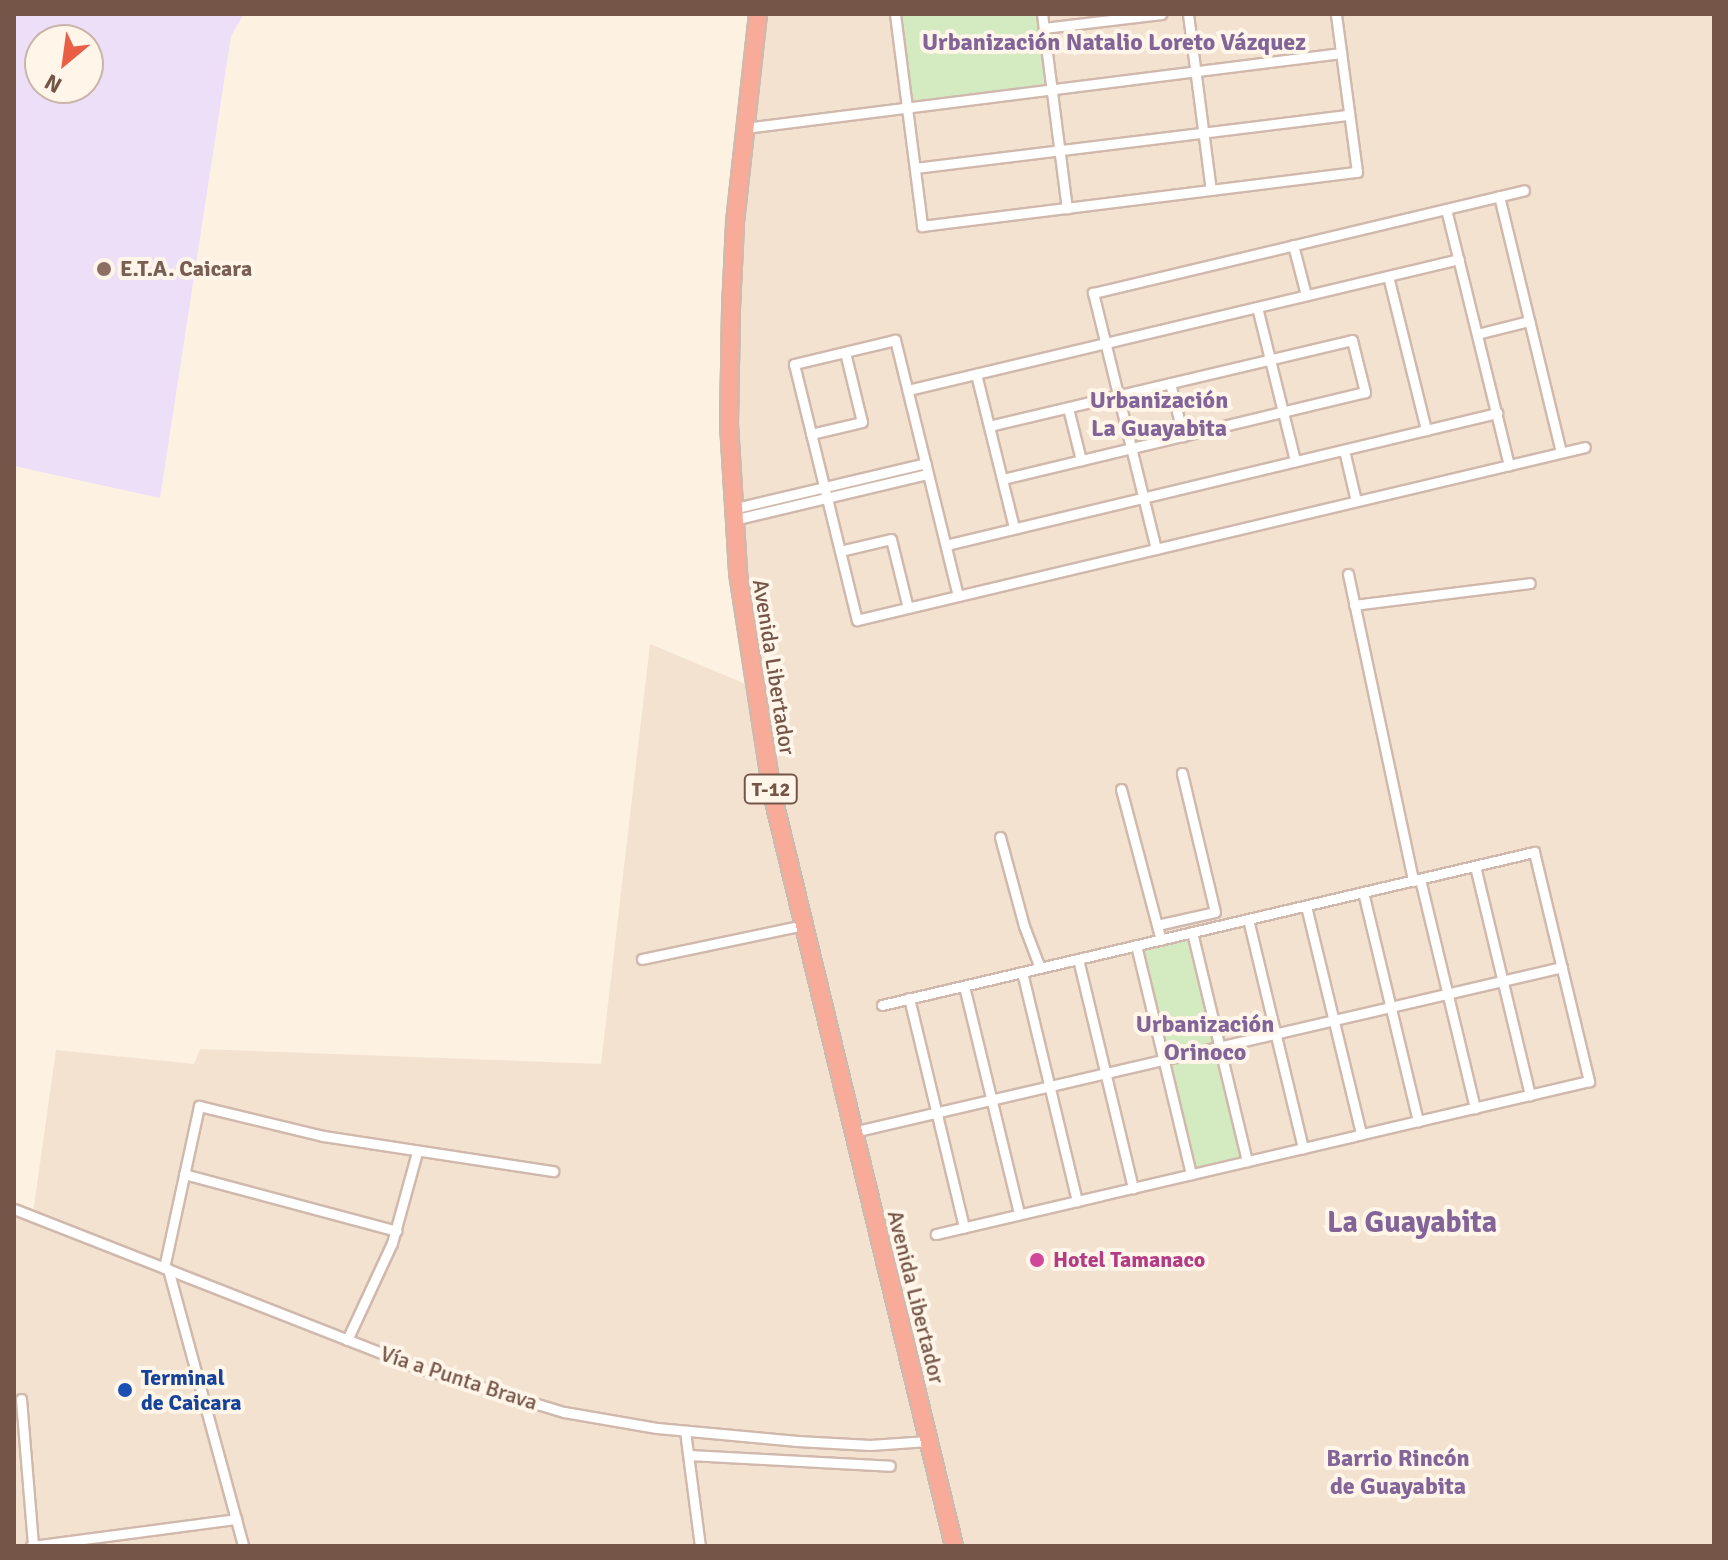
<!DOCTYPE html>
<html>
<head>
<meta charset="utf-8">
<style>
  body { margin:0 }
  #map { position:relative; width:1728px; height:1560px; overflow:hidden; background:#fdf1e2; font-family:Signika,sans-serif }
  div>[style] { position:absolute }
  .residential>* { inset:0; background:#f4e2d1 }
  .education>* { inset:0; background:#eedff9 }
  .green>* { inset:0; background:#d4eac1; transform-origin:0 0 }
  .roads { filter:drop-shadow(2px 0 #d0b9ac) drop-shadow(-2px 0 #d0b9ac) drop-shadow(0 2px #d0b9ac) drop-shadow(0 -2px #d0b9ac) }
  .street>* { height:9px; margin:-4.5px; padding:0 4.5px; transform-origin:4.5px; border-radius:4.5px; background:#fff }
  .highway>* { height:16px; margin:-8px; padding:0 8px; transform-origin:8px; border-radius:8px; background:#f8ab98 }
  .dots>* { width:22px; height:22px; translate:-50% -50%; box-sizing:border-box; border:4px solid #fff5e9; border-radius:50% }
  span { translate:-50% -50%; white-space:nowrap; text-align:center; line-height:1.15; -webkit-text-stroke:8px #fff5e9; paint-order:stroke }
  .shield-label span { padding:2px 6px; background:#fff5e9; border:2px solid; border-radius:6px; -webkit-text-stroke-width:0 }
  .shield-label { font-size:20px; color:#755548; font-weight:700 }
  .education-label { font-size:22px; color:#785e54; font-weight:700 }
  .left { translate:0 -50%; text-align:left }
  .street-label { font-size:22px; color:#755548 }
  .hotel-label { font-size:22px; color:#b23c85; font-weight:700 }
  .transit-label { font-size:22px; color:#164399; font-weight:700 }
  .neighbourhood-label { font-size:24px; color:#836498; font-weight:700 }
  .district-label { font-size:30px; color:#836498; font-weight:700 }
  .frame { position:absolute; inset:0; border:16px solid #755548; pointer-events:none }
  .north { position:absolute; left:24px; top:24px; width:80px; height:80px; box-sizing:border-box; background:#fff5e9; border:2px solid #c8b5a9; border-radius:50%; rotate:209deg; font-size:22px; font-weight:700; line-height:32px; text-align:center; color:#755548 }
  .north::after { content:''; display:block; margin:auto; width:28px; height:36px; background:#e95f45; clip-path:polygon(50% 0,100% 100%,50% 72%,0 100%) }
</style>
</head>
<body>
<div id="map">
  <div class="residential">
    <i style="clip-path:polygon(759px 14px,1714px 14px,1714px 1546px,14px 1546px,14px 1214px,32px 1220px,56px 1050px,194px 1064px,200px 1049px,601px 1064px,650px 644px,758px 689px,735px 485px,738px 258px)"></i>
  </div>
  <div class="education">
    <i style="clip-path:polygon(evenodd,14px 14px,244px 14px,231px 36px,160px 498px,14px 466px,14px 14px,40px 40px,88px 40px,88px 88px,40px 88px,40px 40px)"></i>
  </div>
  <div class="green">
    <i style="clip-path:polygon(899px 14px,1038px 14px,1047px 85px,910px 102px)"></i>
    <i style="left:1189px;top:938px;width:108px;height:49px;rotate:76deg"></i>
    <i style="left:1217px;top:1052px;width:109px;height:49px;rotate:77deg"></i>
  </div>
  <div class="roads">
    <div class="street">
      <i style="left:895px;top:14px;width:214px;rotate:82.7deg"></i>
      <i style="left:922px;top:226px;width:438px;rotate:-7.1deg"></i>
      <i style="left:1357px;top:172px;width:159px;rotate:-97.6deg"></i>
      <i style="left:1042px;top:14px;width:196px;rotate:82.7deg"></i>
      <i style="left:1188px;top:14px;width:177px;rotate:82.6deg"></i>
      <i style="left:1044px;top:28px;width:118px;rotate:-6.8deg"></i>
      <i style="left:745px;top:128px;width:601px;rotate:-7.17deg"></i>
      <i style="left:915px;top:168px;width:437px;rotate:-7deg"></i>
      <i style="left:1499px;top:196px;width:263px;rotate:76.4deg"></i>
      <i style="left:1446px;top:209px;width:264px;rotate:76.2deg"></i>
      <i style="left:1293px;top:245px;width:52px;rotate:75.4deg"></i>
      <i style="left:1388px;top:276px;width:159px;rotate:76.1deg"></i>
      <i style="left:1257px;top:307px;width:159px;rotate:76.1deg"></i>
      <i style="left:1477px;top:334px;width:54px;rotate:-14deg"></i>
      <i style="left:976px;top:374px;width:159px;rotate:76.1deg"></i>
      <i style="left:1170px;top:383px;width:55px;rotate:76.2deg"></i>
      <i style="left:908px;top:390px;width:566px;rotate:-13.37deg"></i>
      <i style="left:1068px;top:408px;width:54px;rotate:76deg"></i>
      <i style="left:989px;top:426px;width:373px;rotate:-13.3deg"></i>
      <i style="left:1352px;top:340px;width:54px;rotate:76deg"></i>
      <i style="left:1365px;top:392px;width:373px;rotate:166.5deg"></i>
      <i style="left:811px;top:434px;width:52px;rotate:-13.2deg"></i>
      <i style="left:862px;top:422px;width:72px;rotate:-103.7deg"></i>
      <i style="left:1344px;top:450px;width:52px;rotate:76.8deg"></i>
      <i style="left:732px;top:509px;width:199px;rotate:-13.3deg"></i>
      <i style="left:733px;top:520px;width:200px;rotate:-13.3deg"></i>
      <i style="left:946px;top:545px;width:567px;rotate:-13.47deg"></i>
      <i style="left:1156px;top:549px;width:264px;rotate:-103.8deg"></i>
      <i style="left:1093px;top:293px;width:443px;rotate:-13.4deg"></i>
      <i style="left:840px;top:551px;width:52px;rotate:-13.2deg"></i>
      <i style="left:891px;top:539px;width:71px;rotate:76.2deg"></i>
      <i style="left:1348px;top:574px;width:314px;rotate:78deg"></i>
      <i style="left:958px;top:596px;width:264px;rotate:-103.8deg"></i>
      <i style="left:895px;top:340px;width:104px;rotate:166.6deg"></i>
      <i style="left:794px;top:364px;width:264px;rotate:76.2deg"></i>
      <i style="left:857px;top:620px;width:748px;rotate:-13.37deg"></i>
      <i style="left:1354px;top:605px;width:177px;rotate:-7.1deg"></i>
      <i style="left:1121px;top:789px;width:156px;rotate:75.2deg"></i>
      <i style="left:1000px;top:837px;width:92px;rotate:74.9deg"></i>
      <i style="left:1024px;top:926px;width:45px;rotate:69.1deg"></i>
      <i style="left:1475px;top:866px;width:236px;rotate:76.5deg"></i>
      <i style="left:1420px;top:879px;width:236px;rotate:76.5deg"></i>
      <i style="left:1363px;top:892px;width:236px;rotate:76.5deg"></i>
      <i style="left:1306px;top:906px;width:235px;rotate:76.4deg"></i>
      <i style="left:1248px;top:919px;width:236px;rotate:76.5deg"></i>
      <i style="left:1157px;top:925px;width:59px;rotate:-12.6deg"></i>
      <i style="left:1215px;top:912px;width:143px;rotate:-103.4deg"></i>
      <i style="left:1192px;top:932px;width:236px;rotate:76.5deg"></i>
      <i style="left:1136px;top:945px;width:236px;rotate:76.5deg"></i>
      <i style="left:642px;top:959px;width:165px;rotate:-11.9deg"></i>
      <i style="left:1078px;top:959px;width:236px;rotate:76.5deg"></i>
      <i style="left:1022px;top:972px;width:236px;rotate:76.5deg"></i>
      <i style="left:964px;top:986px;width:235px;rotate:76.4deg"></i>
      <i style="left:909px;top:998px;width:236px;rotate:76.5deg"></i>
      <i style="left:882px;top:1005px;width:670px;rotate:-13.21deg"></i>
      <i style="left:1534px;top:852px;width:236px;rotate:76.5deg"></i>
      <i style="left:1589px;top:1081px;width:671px;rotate:166.81deg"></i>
      <i style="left:853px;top:1132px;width:728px;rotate:-13.1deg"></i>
      <i style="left:184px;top:1174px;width:220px;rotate:15deg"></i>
      <i style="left:14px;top:1209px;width:435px;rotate:21.4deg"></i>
      <i style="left:419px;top:1368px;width:152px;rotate:16.9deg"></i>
      <i style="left:564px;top:1412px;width:94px;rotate:9.8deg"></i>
      <i style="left:657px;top:1428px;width:141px;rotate:5.3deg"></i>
      <i style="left:797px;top:1441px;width:73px;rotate:3.1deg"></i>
      <i style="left:870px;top:1445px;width:58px;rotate:-3.9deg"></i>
      <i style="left:164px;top:1268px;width:166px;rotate:-77.8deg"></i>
      <i style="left:199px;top:1106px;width:128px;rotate:13.6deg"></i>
      <i style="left:323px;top:1136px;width:233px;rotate:8.7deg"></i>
      <i style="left:168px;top:1269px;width:287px;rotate:74.8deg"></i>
      <i style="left:347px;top:1340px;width:107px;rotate:-65.1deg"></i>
      <i style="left:392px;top:1243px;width:94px;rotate:-74.6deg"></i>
      <i style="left:21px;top:1399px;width:147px;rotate:85.3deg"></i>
      <i style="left:685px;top:1431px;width:116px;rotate:82.6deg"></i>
      <i style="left:689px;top:1455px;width:201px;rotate:3.1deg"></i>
      <i style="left:31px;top:1546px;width:207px;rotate:-7.5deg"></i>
    </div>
    <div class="highway">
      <i style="left:758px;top:14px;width:211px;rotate:96.3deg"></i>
      <i style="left:735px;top:224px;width:86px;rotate:92.7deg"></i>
      <i style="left:731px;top:310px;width:114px;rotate:91deg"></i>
      <i style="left:729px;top:424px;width:149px;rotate:86.5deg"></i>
      <i style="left:738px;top:573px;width:223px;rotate:81.2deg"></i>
      <i style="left:772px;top:793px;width:775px;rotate:76.41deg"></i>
    </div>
  </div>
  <div class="dots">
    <i style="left:104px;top:269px;background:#8d6e63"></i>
    <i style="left:1037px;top:1260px;background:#d1479c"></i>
    <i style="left:125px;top:1390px;background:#1a4fb4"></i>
  </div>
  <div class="shield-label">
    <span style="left:771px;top:789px">T-12</span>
  </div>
  <div class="education-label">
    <span class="left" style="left:120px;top:269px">E.T.A. Caicara</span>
  </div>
  <div class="street-label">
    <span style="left:774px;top:667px;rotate:81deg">Avenida Libertador</span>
    <span style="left:916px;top:1297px;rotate:76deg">Avenida Libertador</span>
    <span style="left:459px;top:1378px;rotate:18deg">Vía a Punta Brava</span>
  </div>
  <div class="hotel-label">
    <span class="left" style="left:1053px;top:1260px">Hotel Tamanaco</span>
  </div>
  <div class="transit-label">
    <span class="left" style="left:141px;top:1390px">Terminal<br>de Caicara</span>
  </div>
  <div class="neighbourhood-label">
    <span style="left:1114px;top:43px">Urbanización Natalio Loreto Vázquez</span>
    <span style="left:1159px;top:415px">Urbanización<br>La Guayabita</span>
    <span style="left:1205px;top:1039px">Urbanización<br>Orinoco</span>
    <span style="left:1398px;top:1473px">Barrio Rincón<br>de Guayabita</span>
  </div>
  <div class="district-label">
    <span style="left:1412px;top:1223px">La Guayabita</span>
  </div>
  <div class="frame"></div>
  <div class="north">N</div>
</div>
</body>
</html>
